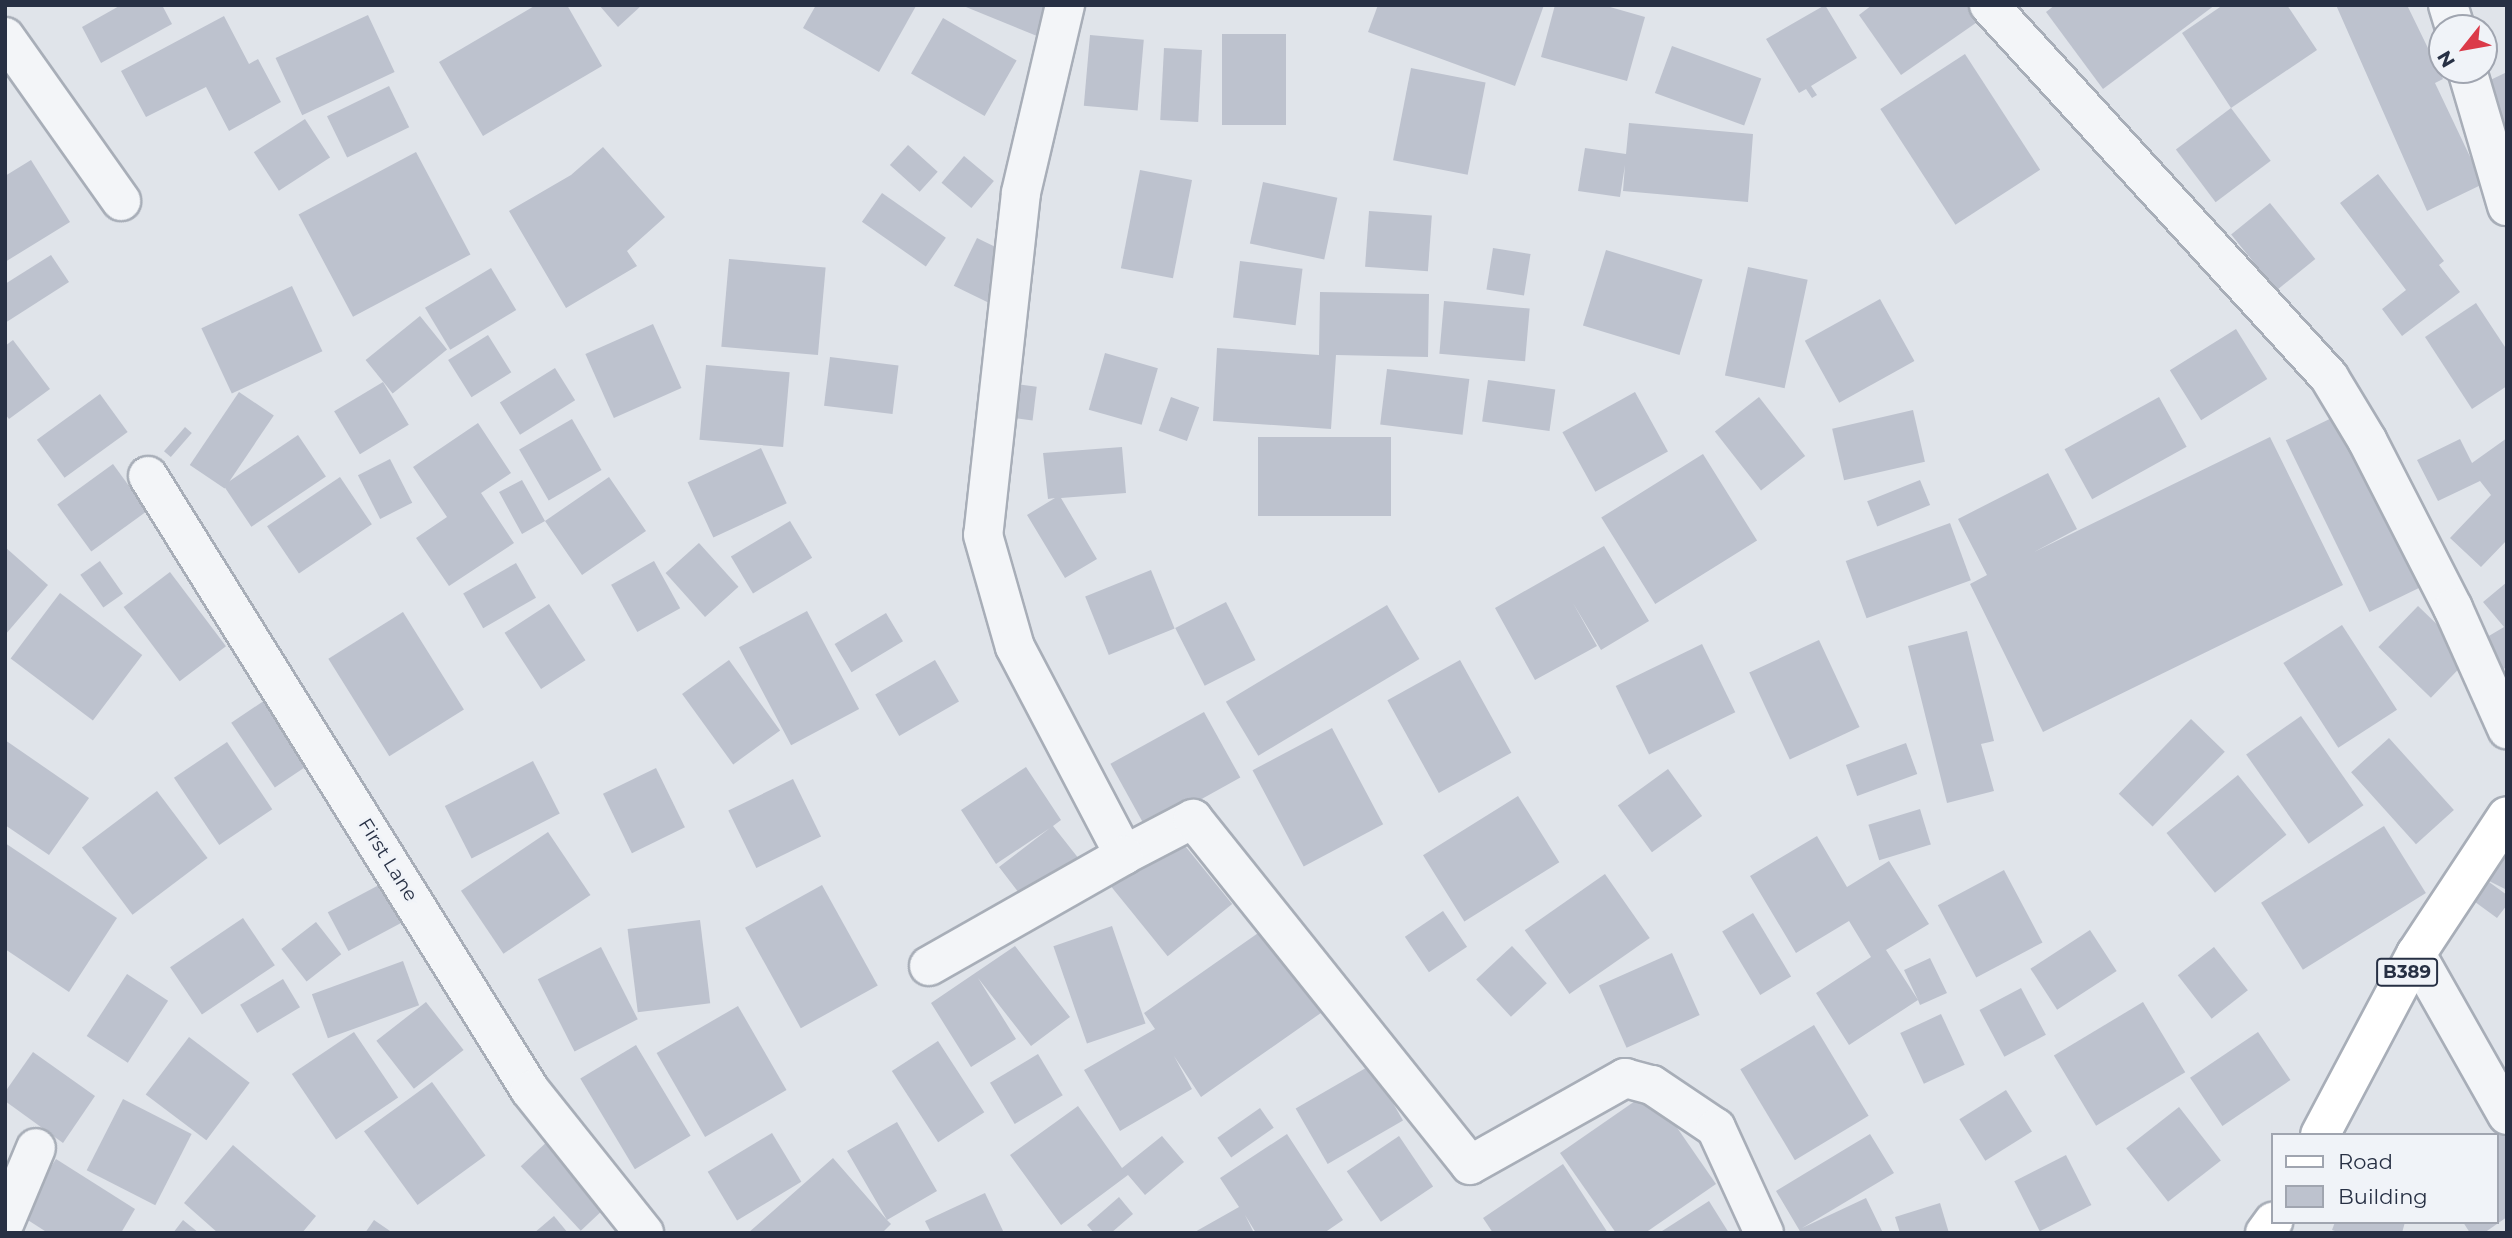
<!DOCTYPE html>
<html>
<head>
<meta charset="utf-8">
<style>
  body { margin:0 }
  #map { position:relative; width:2512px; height:1238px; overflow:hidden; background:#e0e4ea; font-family:Montserrat,sans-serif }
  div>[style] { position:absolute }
  .building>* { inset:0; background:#bdc2ce; transform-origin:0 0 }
  .roads { filter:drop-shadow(2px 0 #a8aeb8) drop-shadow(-2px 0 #a8aeb8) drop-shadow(0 2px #a8aeb8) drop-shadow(0 -2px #a8aeb8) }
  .minor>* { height:38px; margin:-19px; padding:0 19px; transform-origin:19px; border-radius:19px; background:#f3f5f8 }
  .primary>* { height:38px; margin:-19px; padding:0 19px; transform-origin:19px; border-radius:19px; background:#fff }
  span { translate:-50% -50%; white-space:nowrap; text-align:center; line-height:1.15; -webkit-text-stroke:5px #f0f3f8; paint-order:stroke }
  .shield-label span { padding:2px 5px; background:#f0f3f8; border:2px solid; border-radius:5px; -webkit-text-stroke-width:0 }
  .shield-label { font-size:18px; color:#273044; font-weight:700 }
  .street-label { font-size:19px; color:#273044 }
  .frame { position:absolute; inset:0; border:7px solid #273044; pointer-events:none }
  .legend { position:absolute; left:2271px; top:1133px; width:228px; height:91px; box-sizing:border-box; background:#f0f3f8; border:2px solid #a0a5b0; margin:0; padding:9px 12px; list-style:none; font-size:21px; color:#273044 }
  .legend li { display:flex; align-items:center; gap:14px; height:35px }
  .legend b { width:35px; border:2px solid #a0a5b0 }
  .north { position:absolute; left:2428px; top:14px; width:70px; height:70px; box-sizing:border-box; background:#f0f3f8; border:2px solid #a0a5b0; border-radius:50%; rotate:239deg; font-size:19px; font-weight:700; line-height:28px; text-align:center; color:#273044 }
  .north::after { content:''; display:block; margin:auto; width:24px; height:32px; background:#db3a49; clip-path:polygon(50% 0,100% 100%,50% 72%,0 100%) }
</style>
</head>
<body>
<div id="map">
  <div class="building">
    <i style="clip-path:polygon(121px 5px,162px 5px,172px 24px,101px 63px,82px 27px)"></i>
    <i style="clip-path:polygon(536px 5px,567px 5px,602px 66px,483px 136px,439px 62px)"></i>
    <i style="clip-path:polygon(599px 5px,642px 5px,618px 27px)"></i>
    <i style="clip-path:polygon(816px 5px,914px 5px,916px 6px,879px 72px,803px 28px)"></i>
    <i style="clip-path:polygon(961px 5px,1049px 5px,1037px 36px)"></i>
    <i style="clip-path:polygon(1378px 5px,1544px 5px,1515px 86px,1368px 32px)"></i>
    <i style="clip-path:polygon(1555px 5px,1603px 5px,1645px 17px,1627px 81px,1541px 57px)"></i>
    <i style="clip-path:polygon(1825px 5px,1857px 58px,1811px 86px,1817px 95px,1812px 98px,1806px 89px,1799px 93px,1766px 39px)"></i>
    <i style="clip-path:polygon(1872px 5px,1974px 5px,1983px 18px,1901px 75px,1859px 15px)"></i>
    <i style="clip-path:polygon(2055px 5px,2215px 5px,2103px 89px,2046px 12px)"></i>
    <i style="clip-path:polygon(2223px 5px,2287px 5px,2317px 50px,2231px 108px,2182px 33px)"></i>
    <i style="clip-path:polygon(2336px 5px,2407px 5px,2443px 79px,2435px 83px,2483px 184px,2427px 211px)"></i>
    <i style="left:368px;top:15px;width:63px;height:102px;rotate:65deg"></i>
    <i style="clip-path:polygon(224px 16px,249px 64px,258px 59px,281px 102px,229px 131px,206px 87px,146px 117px,121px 71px)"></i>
    <i style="left:943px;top:18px;width:85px;height:64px;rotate:30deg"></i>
    <i style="left:1222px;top:34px;width:64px;height:91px"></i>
    <i style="left:1090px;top:35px;width:54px;height:71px;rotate:5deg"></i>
    <i style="left:1672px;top:46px;width:95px;height:50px;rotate:20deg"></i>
    <i style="left:1164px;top:48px;width:38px;height:72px;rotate:3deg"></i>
    <i style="left:1965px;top:54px;width:138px;height:101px;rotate:57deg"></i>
    <i style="left:1411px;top:68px;width:76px;height:94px;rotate:11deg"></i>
    <i style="clip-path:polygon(2507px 72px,2507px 134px,2482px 84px)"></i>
    <i style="left:389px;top:86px;width:46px;height:69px;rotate:64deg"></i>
    <i style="left:2231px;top:108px;width:66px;height:69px;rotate:53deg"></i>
    <i style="left:305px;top:119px;width:46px;height:61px;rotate:57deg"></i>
    <i style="clip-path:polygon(1629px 123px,1753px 134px,1748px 202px,1623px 191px,1625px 165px,1620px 197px,1578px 191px,1585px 148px,1626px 154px)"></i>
    <i style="left:908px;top:145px;width:40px;height:27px;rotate:42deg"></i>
    <i style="clip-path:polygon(603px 147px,665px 217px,627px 251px,637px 266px,566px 308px,509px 211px,571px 175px)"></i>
    <i style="left:416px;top:152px;width:116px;height:133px;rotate:62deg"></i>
    <i style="left:964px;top:156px;width:39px;height:35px;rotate:40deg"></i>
    <i style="clip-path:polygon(31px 160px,70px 222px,5px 262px,5px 176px)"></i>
    <i style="left:1140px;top:170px;width:53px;height:100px;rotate:11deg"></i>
    <i style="clip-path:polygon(2378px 174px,2444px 261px,2439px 265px,2460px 292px,2402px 336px,2382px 309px,2406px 290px,2340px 203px)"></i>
    <i style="left:1263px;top:182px;width:76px;height:63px;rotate:12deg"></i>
    <i style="left:882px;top:193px;width:78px;height:35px;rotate:35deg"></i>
    <i style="left:2270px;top:203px;width:72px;height:50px;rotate:51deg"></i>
    <i style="left:1369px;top:211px;width:63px;height:56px;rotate:4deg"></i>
    <i style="left:977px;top:238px;width:52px;height:53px;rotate:26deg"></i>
    <i style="left:1493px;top:248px;width:38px;height:42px;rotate:9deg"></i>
    <i style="left:1606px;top:250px;width:101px;height:79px;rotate:17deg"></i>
    <i style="clip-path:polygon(51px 255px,69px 282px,5px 323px,5px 284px)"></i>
    <i style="left:729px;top:259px;width:97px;height:88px;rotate:5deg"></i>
    <i style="left:1240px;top:261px;width:63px;height:57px;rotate:7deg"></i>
    <i style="left:1748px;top:267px;width:61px;height:111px;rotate:12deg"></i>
    <i style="left:491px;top:268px;width:49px;height:77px;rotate:59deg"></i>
    <i style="left:292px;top:286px;width:72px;height:100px;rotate:65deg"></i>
    <i style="clip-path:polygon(1320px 292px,1429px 294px,1428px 357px,1336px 355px,1331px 429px,1213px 421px,1217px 348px,1319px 355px)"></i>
    <i style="left:1880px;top:299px;width:71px;height:86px;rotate:61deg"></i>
    <i style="left:1444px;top:301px;width:86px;height:53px;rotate:5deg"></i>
    <i style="clip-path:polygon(2476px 303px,2507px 350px,2507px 386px,2472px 409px,2425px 337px)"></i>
    <i style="left:420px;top:316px;width:43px;height:70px;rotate:51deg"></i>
    <i style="left:653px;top:324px;width:70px;height:74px;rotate:66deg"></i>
    <i style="left:2236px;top:329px;width:59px;height:78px;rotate:58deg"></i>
    <i style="left:488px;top:335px;width:44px;height:47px;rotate:58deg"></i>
    <i style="clip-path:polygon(13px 340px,50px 389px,9px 419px,5px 414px,5px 346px)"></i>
    <i style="left:1105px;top:353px;width:55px;height:59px;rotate:16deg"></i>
    <i style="left:830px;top:357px;width:69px;height:49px;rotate:7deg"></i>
    <i style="left:706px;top:365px;width:84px;height:75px;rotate:5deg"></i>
    <i style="left:555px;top:368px;width:38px;height:65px;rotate:58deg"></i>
    <i style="left:1387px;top:369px;width:83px;height:56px;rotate:7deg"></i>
    <i style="left:1488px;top:380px;width:68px;height:42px;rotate:8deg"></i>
    <i style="left:383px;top:382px;width:50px;height:57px;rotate:59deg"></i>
    <i style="left:999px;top:382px;width:38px;height:34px;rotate:7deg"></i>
    <i style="left:239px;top:392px;width:42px;height:88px;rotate:34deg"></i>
    <i style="left:1635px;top:392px;width:68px;height:83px;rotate:61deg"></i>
    <i style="left:100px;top:394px;width:47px;height:78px;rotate:54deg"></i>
    <i style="left:1171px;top:397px;width:30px;height:36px;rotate:20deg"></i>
    <i style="left:1759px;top:397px;width:75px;height:56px;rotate:52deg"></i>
    <i style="left:2159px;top:397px;width:57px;height:108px;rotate:61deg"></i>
    <i style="left:1913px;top:410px;width:53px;height:83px;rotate:77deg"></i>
    <i style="left:2346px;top:411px;width:191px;height:67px;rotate:64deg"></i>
    <i style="left:572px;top:419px;width:59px;height:61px;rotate:60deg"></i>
    <i style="clip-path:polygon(478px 423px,511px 473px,481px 493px,514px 543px,449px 586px,416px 538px,447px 517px,413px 467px)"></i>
    <i style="left:185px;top:427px;width:9px;height:32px;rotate:41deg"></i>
    <i style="left:298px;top:435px;width:50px;height:90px;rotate:56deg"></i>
    <i style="left:1258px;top:437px;width:133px;height:79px"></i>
    <i style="clip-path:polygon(2270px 437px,2343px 585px,2043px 732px,1970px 584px,1987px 575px,1958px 519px,2048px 473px,2077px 529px,2034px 552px)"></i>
    <i style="clip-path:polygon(2507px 438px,2507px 540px,2481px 567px,2450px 538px,2491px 495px,2480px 481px,2438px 501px,2417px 460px,2460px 439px,2472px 463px)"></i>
    <i style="clip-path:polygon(1122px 447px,1126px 493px,1061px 498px,1097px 559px,1065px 578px,1027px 515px,1055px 498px,1048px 499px,1043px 453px)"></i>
    <i style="left:761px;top:448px;width:61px;height:81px;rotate:65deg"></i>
    <i style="left:1703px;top:454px;width:102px;height:120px;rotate:58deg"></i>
    <i style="left:390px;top:459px;width:49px;height:36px;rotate:63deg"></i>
    <i style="left:113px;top:464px;width:58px;height:69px;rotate:54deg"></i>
    <i style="left:340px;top:477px;width:57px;height:88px;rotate:56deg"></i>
    <i style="clip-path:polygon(609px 477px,646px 531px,582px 575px,545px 521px,522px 534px,499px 492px,522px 480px,545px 521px)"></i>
    <i style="left:1920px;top:480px;width:27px;height:57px;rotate:68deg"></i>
    <i style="left:790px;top:521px;width:43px;height:69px;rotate:59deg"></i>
    <i style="left:1950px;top:523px;width:61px;height:111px;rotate:70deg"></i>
    <i style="left:699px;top:543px;width:59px;height:45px;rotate:48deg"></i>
    <i style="clip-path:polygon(1604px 546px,1649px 621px,1601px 650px,1573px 603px,1597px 646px,1535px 680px,1495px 608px)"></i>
    <i style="clip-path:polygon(5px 547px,48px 585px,5px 635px)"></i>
    <i style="left:100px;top:561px;width:40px;height:24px;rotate:55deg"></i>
    <i style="left:654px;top:561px;width:54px;height:49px;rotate:61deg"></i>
    <i style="left:516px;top:563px;width:40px;height:61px;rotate:60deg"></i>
    <i style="left:1151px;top:570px;width:63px;height:71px;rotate:68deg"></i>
    <i style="left:170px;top:572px;width:93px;height:58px;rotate:53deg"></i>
    <i style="clip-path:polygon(2507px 582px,2507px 667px,2495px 674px,2477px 643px,2504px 627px,2483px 602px)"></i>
    <i style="left:60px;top:593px;width:103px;height:82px;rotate:37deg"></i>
    <i style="left:1226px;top:602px;width:65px;height:57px;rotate:63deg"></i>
    <i style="left:549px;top:604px;width:67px;height:53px;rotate:57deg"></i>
    <i style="left:1387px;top:605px;width:63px;height:188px;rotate:59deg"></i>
    <i style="left:2418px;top:606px;width:73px;height:57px;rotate:44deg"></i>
    <i style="left:807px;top:611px;width:111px;height:77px;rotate:62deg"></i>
    <i style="left:403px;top:612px;width:115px;height:88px;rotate:58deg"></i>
    <i style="left:886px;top:613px;width:33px;height:60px;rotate:59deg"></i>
    <i style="left:2342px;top:625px;width:101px;height:70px;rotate:57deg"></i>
    <i style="clip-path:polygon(1967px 631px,1994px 741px,1981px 744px,1994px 791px,1947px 803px,1908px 646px)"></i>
    <i style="left:1819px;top:640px;width:96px;height:77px;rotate:65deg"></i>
    <i style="left:1702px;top:644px;width:76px;height:96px;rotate:64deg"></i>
    <i style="left:729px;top:660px;width:87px;height:58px;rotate:54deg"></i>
    <i style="left:935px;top:660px;width:48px;height:69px;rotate:60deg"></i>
    <i style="left:1460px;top:660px;width:106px;height:83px;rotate:61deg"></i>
    <i style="left:271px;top:696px;width:78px;height:48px;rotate:56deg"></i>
    <i style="left:1204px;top:712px;width:75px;height:107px;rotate:61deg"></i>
    <i style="left:2301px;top:716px;width:109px;height:67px;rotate:55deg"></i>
    <i style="left:2191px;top:719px;width:47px;height:104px;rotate:44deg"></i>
    <i style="left:1332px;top:728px;width:109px;height:90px;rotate:62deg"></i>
    <i style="left:2389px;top:738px;width:97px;height:51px;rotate:48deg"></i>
    <i style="clip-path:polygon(5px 740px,89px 798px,49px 855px,5px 825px)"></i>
    <i style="left:227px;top:742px;width:81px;height:64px;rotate:56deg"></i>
    <i style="left:1906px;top:743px;width:33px;height:64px;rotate:70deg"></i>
    <i style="left:533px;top:761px;width:59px;height:99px;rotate:63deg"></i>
    <i style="clip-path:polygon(1026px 767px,1061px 820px,1053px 826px,1083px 864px,1029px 906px,999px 867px,1050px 828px,996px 864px,961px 810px)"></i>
    <i style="left:656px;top:768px;width:66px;height:59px;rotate:64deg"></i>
    <i style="left:1668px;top:769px;width:58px;height:62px;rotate:54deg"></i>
    <i style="left:2238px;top:775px;width:77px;height:92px;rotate:51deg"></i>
    <i style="left:793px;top:779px;width:64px;height:72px;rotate:64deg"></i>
    <i style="left:157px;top:791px;width:84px;height:94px;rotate:53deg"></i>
    <i style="left:1518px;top:796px;width:78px;height:112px;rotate:58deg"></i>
    <i style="left:1920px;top:809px;width:37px;height:54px;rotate:73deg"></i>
    <i style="left:2384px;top:826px;width:79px;height:145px;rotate:58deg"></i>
    <i style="left:1173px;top:831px;width:94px;height:83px;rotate:51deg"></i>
    <i style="left:548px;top:832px;width:76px;height:105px;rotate:56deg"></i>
    <i style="clip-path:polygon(1817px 836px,1847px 887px,1889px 861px,1929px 924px,1886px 950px,1918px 1000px,1904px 970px,1930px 958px,1947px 993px,1920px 1005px,1918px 1000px,1849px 1045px,1816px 993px,1871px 957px,1849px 921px,1796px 953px,1750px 876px)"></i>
    <i style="clip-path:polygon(5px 843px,117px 918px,69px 992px,5px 949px)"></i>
    <i style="clip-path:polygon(2507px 848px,2507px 890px,2485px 879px,2507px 895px,2507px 905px,2497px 918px,2471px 899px)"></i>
    <i style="left:2004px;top:870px;width:82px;height:75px;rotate:62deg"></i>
    <i style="left:1605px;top:874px;width:78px;height:98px;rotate:55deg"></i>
    <i style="left:394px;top:877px;width:44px;height:75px;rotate:62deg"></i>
    <i style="left:822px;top:885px;width:115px;height:88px;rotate:61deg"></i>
    <i style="left:1443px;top:911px;width:43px;height:46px;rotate:56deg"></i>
    <i style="left:1753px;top:913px;width:74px;height:36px;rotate:59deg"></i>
    <i style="left:243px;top:918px;width:57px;height:88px;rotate:56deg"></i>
    <i style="left:700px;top:920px;width:84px;height:73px;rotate:83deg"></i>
    <i style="left:316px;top:922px;width:41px;height:44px;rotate:52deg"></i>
    <i style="clip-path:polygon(1271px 924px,1328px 1008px,1201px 1097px,1174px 1056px,1192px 1089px,1120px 1131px,1084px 1070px,1155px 1029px,1144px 1013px)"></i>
    <i style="left:1112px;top:926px;width:103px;height:62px;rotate:71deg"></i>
    <i style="left:2090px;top:930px;width:49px;height:71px;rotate:57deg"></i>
    <i style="clip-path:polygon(1015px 946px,1070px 1017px,1031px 1046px,978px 978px,1016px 1039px,971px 1067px,931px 1003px)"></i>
    <i style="left:1512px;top:946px;width:51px;height:49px;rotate:47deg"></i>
    <i style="left:601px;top:947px;width:81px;height:71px;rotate:63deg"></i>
    <i style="left:2214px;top:947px;width:55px;height:46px;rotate:52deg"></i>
    <i style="left:1672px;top:953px;width:68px;height:80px;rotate:66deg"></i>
    <i style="left:403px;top:961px;width:47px;height:97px;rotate:70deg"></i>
    <i style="left:127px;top:974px;width:49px;height:74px;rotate:33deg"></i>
    <i style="left:283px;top:979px;width:33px;height:50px;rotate:59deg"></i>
    <i style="left:2021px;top:988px;width:53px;height:47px;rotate:62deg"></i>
    <i style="left:426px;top:1002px;width:61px;height:63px;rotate:52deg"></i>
    <i style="left:2143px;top:1002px;width:82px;height:104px;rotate:59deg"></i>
    <i style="left:738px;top:1006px;width:97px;height:94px;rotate:60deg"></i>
    <i style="left:1941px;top:1014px;width:56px;height:45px;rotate:65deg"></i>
    <i style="left:1814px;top:1025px;width:106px;height:86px;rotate:59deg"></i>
    <i style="left:354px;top:1032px;width:79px;height:75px;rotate:56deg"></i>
    <i style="left:2258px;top:1032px;width:58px;height:82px;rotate:56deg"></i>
    <i style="left:189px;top:1037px;width:76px;height:72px;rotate:37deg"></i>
    <i style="left:938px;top:1041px;width:85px;height:55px;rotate:57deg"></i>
    <i style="left:636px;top:1045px;width:106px;height:65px;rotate:59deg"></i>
    <i style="clip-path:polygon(33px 1052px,95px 1096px,63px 1143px,5px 1101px,5px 1092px)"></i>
    <i style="left:1038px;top:1054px;width:48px;height:56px;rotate:59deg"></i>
    <i style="left:1371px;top:1065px;width:64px;height:87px;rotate:60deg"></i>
    <i style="left:432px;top:1082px;width:91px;height:84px;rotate:54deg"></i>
    <i style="clip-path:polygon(1651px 1090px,1716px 1184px,1645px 1233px,1616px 1233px,1560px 1153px)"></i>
    <i style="left:2006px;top:1090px;width:49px;height:55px;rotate:58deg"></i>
    <i style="left:123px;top:1099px;width:77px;height:80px;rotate:27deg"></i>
    <i style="clip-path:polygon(1078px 1106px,1122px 1168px,1162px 1136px,1184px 1162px,1145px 1195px,1128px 1175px,1061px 1225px,1010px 1155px)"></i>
    <i style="left:2179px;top:1107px;width:68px;height:67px;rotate:52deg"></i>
    <i style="left:1260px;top:1108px;width:24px;height:52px;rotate:55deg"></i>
    <i style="clip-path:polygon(897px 1122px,937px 1191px,887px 1220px,891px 1224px,882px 1233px,748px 1233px,833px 1158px,887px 1220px,847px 1151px)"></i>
    <i style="clip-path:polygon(2502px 1130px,2507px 1136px,2507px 1217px,2484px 1233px,2470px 1233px,2463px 1222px,2496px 1222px,2496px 1134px)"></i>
    <i style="left:772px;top:1133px;width:57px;height:75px;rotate:59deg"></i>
    <i style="clip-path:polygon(1287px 1134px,1343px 1220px,1324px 1233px,1256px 1233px,1245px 1215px,1254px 1233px,1193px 1233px,1239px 1207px,1220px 1178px)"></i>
    <i style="clip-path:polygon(1870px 1134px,1894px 1173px,1802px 1228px,1866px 1198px,1883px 1233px,1801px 1233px,1776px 1191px)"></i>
    <i style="left:1399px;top:1136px;width:61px;height:63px;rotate:56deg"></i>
    <i style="left:550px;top:1139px;width:88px;height:40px;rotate:47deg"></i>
    <i style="clip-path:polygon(233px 1145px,316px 1216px,302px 1233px,218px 1233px,184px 1203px)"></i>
    <i style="left:2066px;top:1155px;width:56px;height:58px;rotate:63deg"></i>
    <i style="clip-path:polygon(56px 1159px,135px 1209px,121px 1233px,48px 1233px,20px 1215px)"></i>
    <i style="clip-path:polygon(1563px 1164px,1608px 1233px,1493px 1233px,1483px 1218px)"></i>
    <i style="clip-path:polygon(985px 1193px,1004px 1233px,931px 1233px,925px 1221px)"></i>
    <i style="clip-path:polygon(1119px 1197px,1133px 1214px,1111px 1233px,1094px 1233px,1087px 1225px)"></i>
    <i style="clip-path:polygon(1709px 1201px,1729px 1233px,1659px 1233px)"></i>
    <i style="clip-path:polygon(1940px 1203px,1949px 1233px,1900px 1233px,1895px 1217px)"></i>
    <i style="clip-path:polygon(554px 1216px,568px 1233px,534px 1233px)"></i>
    <i style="clip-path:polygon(183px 1220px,199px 1233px,173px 1233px)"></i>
    <i style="clip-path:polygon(374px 1220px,393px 1233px,365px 1233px)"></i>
    <i style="clip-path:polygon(2335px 1222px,2405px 1222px,2402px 1233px,2341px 1233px,2332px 1230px)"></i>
  </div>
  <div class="roads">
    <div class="minor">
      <i style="left:1065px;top:5px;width:193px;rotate:103.2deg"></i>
      <i style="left:1021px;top:193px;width:344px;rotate:96.3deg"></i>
      <i style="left:983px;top:535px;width:116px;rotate:74.1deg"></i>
      <i style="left:1015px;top:647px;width:235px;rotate:62.3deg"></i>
      <i style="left:1124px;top:855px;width:78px;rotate:-27.6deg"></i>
      <i style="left:1193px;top:819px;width:443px;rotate:51.3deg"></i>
      <i style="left:1470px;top:1165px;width:178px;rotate:-29.3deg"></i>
      <i style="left:1625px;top:1078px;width:28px;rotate:15deg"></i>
      <i style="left:1652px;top:1085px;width:77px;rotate:33.9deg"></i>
      <i style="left:1716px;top:1128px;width:115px;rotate:65.4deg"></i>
      <i style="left:1989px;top:5px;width:504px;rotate:47.57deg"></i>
      <i style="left:2329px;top:377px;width:74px;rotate:58.9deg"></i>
      <i style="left:2367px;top:440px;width:189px;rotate:62.9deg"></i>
      <i style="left:2453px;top:608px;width:133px;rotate:65.9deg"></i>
      <i style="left:2448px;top:5px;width:24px;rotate:73deg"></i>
      <i style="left:5px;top:37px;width:201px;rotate:54.7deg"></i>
      <i style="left:2467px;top:70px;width:142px;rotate:73.6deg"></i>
      <i style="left:148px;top:476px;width:723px;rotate:58.11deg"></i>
      <i style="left:530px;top:1090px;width:183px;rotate:51.4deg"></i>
      <i style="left:2416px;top:954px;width:185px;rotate:60.5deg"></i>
      <i style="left:929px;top:966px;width:224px;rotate:-29.6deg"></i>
      <i style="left:5px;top:1222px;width:80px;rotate:-67.3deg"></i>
    </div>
    <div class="primary">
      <i style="left:2320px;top:1135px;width:205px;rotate:-62.1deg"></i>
      <i style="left:2416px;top:954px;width:165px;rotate:-56.6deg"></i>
      <i style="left:2265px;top:1233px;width:14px;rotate:-54deg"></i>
    </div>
  </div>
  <div class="shield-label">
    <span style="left:2407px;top:972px">B389</span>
  </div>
  <div class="street-label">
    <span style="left:388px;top:860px;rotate:58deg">First Lane</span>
  </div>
  <div class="frame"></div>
  <ul class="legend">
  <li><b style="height:9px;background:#fff"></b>Road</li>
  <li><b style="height:19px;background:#bdc2ce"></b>Building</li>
  </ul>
  <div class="north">N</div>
</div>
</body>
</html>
